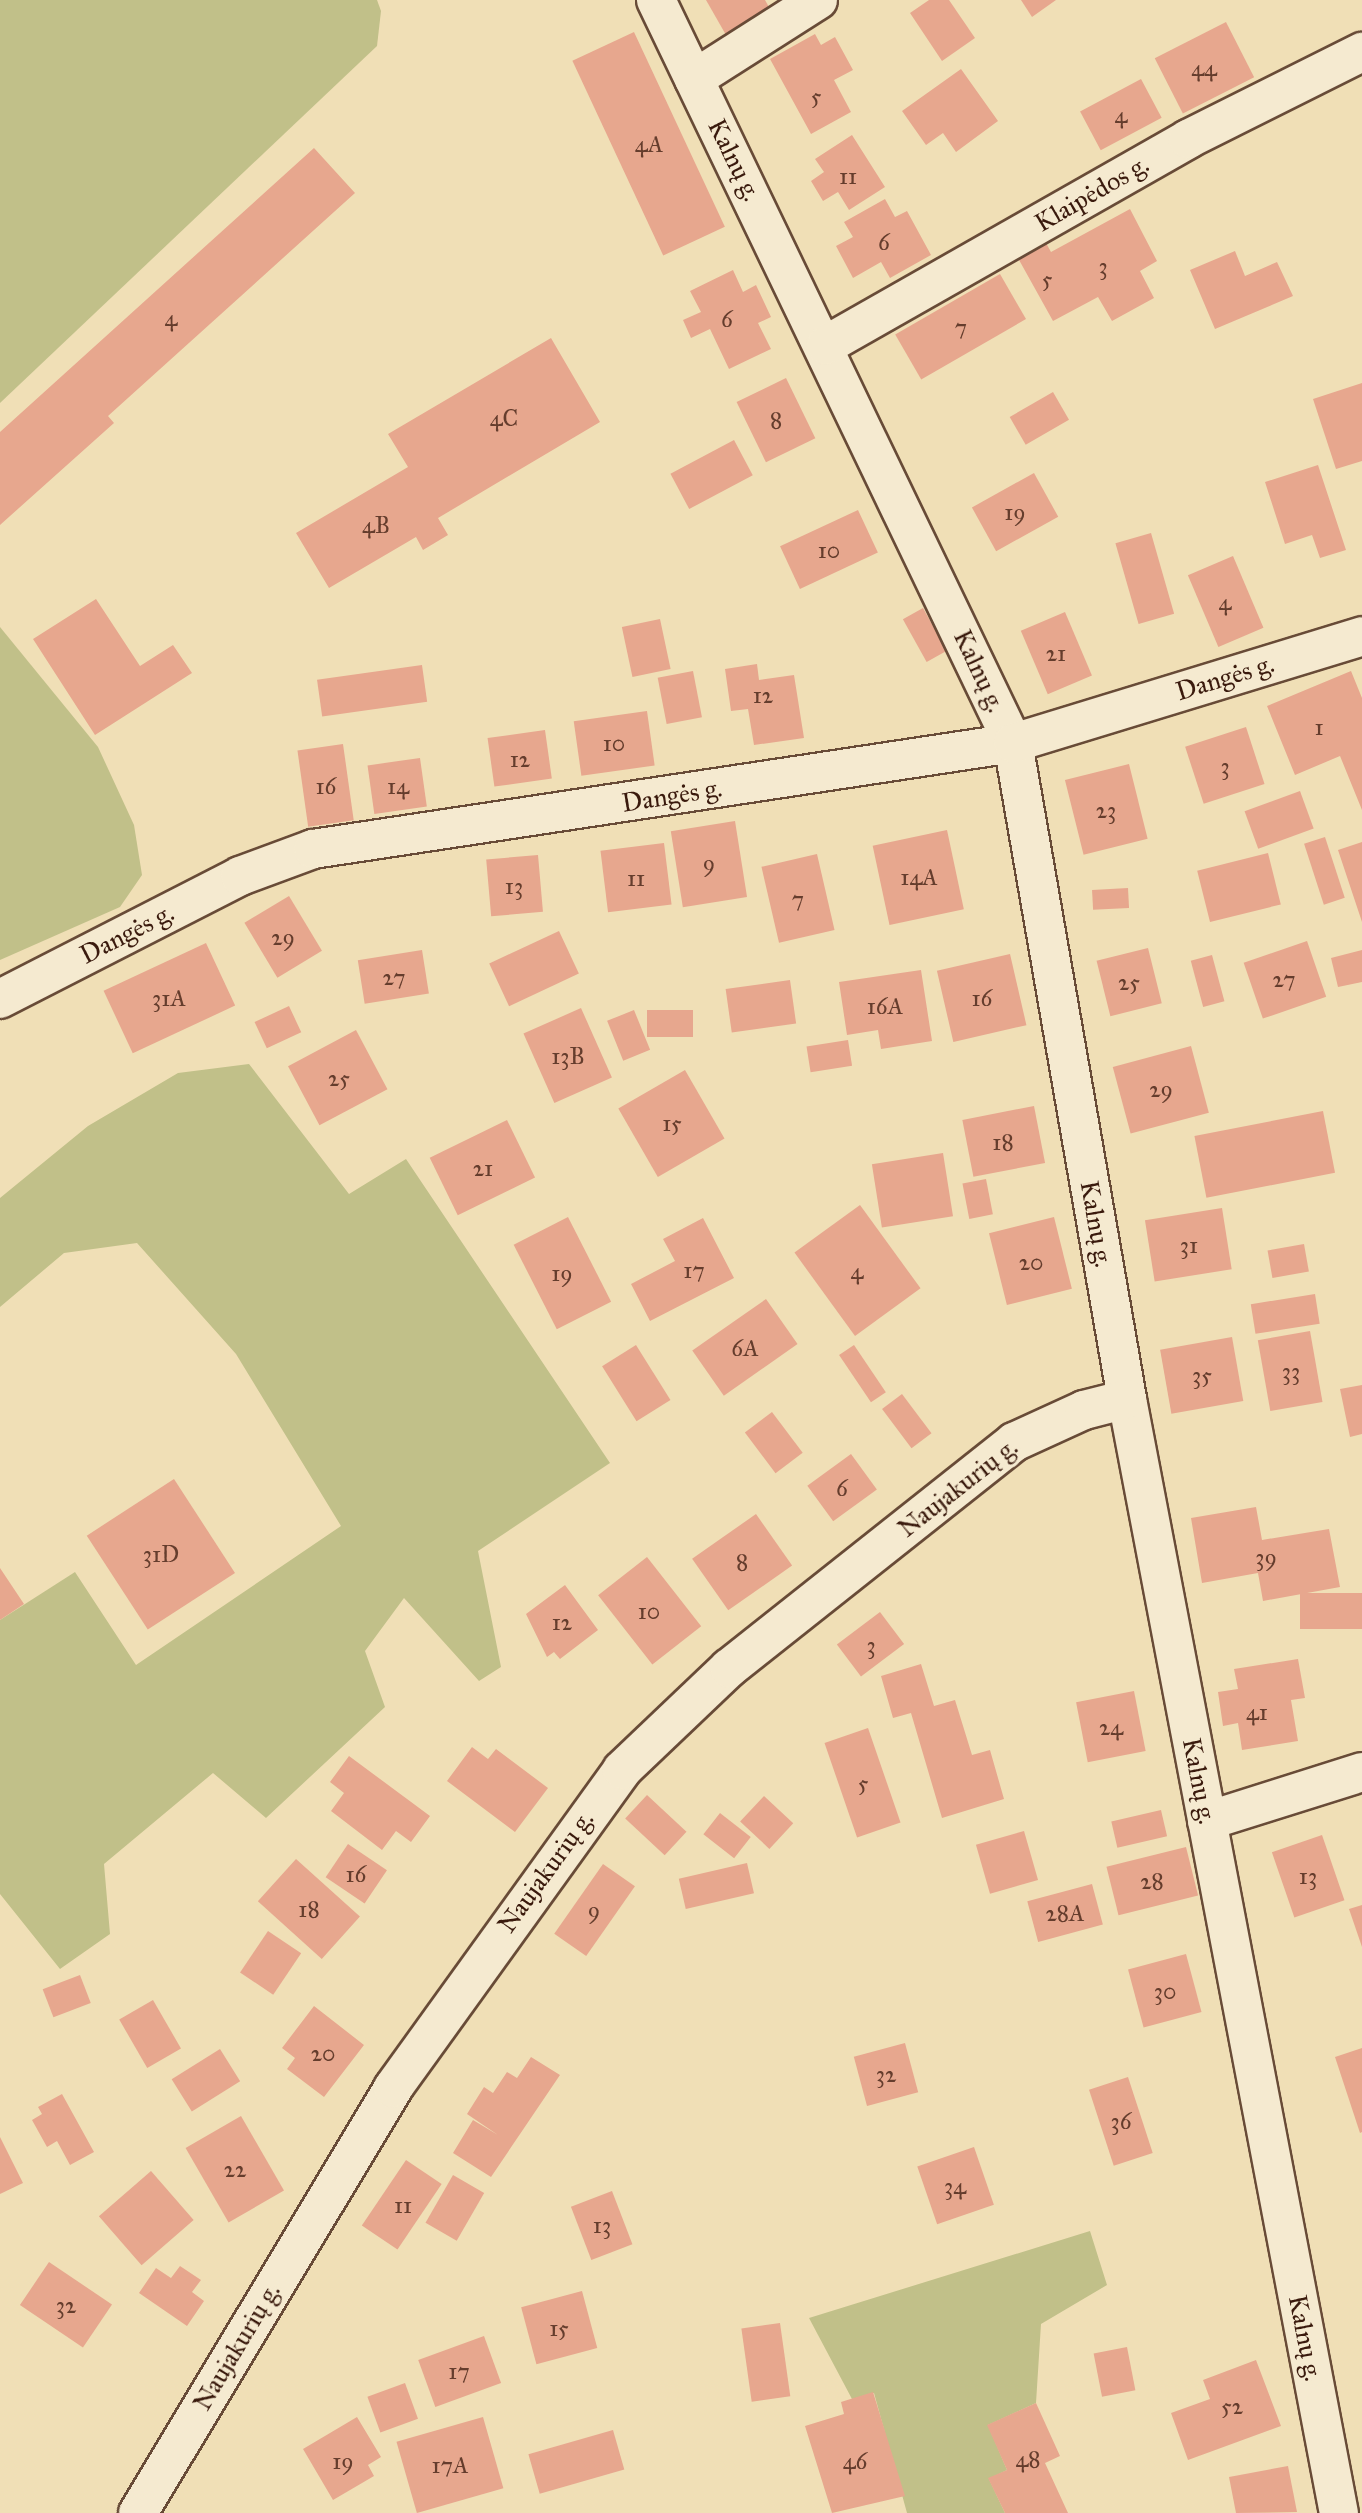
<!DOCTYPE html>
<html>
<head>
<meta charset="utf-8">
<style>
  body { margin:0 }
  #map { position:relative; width:1362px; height:2513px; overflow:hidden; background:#f0dfb6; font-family:"IM FELL Great Primer",serif }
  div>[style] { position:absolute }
  .green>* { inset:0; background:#c1c089 }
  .building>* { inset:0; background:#e7a78e; transform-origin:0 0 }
  .roads { filter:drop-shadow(2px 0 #684b37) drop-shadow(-2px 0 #684b37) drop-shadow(0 2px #684b37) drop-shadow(0 -2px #684b37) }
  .street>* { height:38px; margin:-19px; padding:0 19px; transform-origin:19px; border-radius:19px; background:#f5ead0 }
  span { translate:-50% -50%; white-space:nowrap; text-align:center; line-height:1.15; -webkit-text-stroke:6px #f5ead0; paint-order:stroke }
  .number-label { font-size:23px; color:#653d2d }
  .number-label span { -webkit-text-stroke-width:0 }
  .street-label { font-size:26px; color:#3a1a0d }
</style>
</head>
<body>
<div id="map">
  <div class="green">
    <i style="clip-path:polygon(0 0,377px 0,381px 11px,377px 46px,0 403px)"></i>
    <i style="clip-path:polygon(0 627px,98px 747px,134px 825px,142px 875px,120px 907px,0 960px)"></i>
    <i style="clip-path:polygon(249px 1064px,349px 1194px,406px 1159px,610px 1463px,478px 1551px,501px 1667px,479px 1681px,404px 1598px,365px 1651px,385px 1707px,266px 1818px,213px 1773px,104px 1864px,110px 1934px,60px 1969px,0 1894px,0 1620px,75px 1572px,136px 1665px,341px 1526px,236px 1354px,137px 1243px,64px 1253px,0 1307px,0 1198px,88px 1126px,178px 1073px)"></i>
    <i style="clip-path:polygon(1090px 2231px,1107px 2285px,1041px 2324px,1036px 2403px,988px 2425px,1007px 2470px,989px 2479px,1005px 2513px,907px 2513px,874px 2393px,852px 2399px,809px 2318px)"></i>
  </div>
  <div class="building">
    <i style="clip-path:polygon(706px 0,765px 0,770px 9px,726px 35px)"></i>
    <i style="clip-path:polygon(929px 0,949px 0,975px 38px,942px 61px,910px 13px)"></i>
    <i style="clip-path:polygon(1021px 0,1056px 0,1032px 17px)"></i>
    <i style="left:1226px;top:22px;width:62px;height:80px;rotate:63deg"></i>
    <i style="left:634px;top:32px;width:215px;height:68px;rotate:65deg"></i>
    <i style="clip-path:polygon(815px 34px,821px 45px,835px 37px,853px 70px,834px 80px,851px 112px,811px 134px,770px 59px)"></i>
    <i style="clip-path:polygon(961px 69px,998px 121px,956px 152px,943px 133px,926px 145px,902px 111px)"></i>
    <i style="left:1141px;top:79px;width:44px;height:69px;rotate:62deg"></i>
    <i style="clip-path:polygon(852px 135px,885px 187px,849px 210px,838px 192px,823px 201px,811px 181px,824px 172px,815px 159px)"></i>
    <i style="clip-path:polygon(314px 148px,355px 193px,108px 416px,114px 423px,0 525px,0 432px)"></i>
    <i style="clip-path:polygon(885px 199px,895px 217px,907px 211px,931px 255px,890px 278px,881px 262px,853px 278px,836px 246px,853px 237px,844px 222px)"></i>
    <i style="clip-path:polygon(1130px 209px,1157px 261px,1140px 271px,1154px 298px,1112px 321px,1098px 297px,1053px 321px,1013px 249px,1041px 234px,1051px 252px)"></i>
    <i style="clip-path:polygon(1235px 251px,1245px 276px,1277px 262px,1293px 296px,1215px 329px,1190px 270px)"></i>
    <i style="clip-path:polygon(733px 270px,743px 292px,756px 285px,771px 317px,758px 323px,771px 349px,729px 369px,710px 329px,691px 338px,683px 320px,701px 312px,690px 291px)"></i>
    <i style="left:1000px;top:274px;width:52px;height:121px;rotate:60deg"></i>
    <i style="clip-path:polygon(551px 338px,600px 422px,438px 518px,448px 535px,423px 550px,416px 537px,329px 588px,296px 533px,408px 467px,388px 434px)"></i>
    <i style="left:786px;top:378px;width:67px;height:55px;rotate:64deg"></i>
    <i style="clip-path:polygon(1362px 383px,1362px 461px,1336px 469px,1313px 399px)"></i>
    <i style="left:1053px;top:392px;width:32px;height:50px;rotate:60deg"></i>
    <i style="left:734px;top:440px;width:40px;height:72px;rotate:62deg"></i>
    <i style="clip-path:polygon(1318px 465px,1346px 550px,1320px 558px,1312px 535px,1285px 544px,1265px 482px)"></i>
    <i style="left:1034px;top:473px;width:50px;height:71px;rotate:61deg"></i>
    <i style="left:858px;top:510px;width:47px;height:86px;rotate:65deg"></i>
    <i style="left:1151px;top:533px;width:84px;height:37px;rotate:74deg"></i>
    <i style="left:1233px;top:556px;width:78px;height:49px;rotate:67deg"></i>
    <i style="clip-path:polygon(96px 599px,140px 666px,173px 645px,192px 673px,95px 735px,33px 639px)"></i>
    <i style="left:923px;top:608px;width:49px;height:23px;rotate:61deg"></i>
    <i style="left:1065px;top:612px;width:69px;height:48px;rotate:67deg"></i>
    <i style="left:660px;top:619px;width:51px;height:39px;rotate:78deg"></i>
    <i style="clip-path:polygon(757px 664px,759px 680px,794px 675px,804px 738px,754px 745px,748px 709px,731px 711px,725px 669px)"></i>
    <i style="left:422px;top:665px;width:37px;height:106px;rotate:82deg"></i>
    <i style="left:693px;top:671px;width:47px;height:36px;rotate:79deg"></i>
    <i style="clip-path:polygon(1351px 671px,1362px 698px,1362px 810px,1340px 756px,1295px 775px,1267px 706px)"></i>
    <i style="left:647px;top:711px;width:55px;height:74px;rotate:82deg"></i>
    <i style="left:1246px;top:727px;width:60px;height:64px;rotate:72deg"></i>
    <i style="left:545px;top:730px;width:49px;height:58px;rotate:82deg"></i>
    <i style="left:343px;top:744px;width:77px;height:46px;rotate:82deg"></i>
    <i style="left:420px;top:758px;width:49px;height:53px;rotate:82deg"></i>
    <i style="left:1129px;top:764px;width:77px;height:66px;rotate:76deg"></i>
    <i style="left:1300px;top:791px;width:40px;height:59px;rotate:70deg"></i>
    <i style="left:735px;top:821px;width:77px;height:65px;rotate:81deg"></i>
    <i style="left:947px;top:830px;width:81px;height:76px;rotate:78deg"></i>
    <i style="left:1325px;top:837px;width:64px;height:22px;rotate:72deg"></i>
    <i style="clip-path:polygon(1362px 842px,1362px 922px,1338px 850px)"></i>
    <i style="left:664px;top:843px;width:62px;height:64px;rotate:83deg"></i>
    <i style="left:1268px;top:853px;width:53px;height:73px;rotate:76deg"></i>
    <i style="left:817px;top:854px;width:78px;height:57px;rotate:77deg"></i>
    <i style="left:538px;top:855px;width:57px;height:52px;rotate:85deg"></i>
    <i style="left:1128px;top:888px;width:20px;height:36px;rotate:87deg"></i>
    <i style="left:289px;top:896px;width:64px;height:52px;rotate:59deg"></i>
    <i style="left:559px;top:931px;width:47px;height:77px;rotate:65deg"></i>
    <i style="left:1307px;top:941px;width:59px;height:67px;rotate:71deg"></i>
    <i style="left:206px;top:943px;width:69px;height:113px;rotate:65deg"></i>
    <i style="left:1148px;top:948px;width:57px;height:53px;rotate:76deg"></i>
    <i style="left:422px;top:950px;width:44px;height:65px;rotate:81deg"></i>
    <i style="clip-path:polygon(1362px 950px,1362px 982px,1338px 987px,1331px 958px)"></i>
    <i style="left:1010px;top:954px;width:73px;height:75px;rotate:77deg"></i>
    <i style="left:1212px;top:955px;width:48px;height:22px;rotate:75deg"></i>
    <i style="clip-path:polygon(921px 970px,932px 1041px,881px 1049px,878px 1030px,847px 1035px,839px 982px)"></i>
    <i style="left:790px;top:980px;width:44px;height:65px;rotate:82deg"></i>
    <i style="left:289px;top:1006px;width:29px;height:38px;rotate:65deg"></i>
    <i style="left:581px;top:1008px;width:76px;height:63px;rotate:66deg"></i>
    <i style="left:634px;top:1010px;width:43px;height:29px;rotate:68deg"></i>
    <i style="left:647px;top:1010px;width:46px;height:27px"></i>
    <i style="left:356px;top:1030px;width:67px;height:77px;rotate:62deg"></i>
    <i style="left:848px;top:1040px;width:26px;height:42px;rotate:81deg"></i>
    <i style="left:1191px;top:1046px;width:69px;height:81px;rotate:75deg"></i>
    <i style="left:685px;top:1070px;width:79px;height:77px;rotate:60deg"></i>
    <i style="left:1034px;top:1106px;width:58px;height:73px;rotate:79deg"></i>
    <i style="left:1323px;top:1111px;width:63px;height:131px;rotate:79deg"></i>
    <i style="left:507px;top:1120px;width:64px;height:86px;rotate:64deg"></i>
    <i style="left:943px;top:1153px;width:64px;height:72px;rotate:81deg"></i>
    <i style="left:986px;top:1179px;width:36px;height:24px;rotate:79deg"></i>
    <i style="left:860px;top:1205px;width:103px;height:81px;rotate:54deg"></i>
    <i style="left:1222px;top:1208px;width:62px;height:78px;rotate:81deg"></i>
    <i style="left:568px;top:1217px;width:95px;height:61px;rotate:63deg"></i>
    <i style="left:1054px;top:1217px;width:74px;height:67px;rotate:76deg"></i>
    <i style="clip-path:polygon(703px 1218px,734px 1278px,650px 1321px,631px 1284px,675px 1261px,663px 1239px)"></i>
    <i style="left:1304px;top:1244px;width:28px;height:37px;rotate:80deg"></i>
    <i style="left:1315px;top:1294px;width:30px;height:65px;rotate:81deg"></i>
    <i style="left:766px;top:1299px;width:55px;height:90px;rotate:55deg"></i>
    <i style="left:1310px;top:1331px;width:72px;height:53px;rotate:80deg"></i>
    <i style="left:1232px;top:1337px;width:65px;height:73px;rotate:80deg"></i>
    <i style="left:636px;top:1345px;width:65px;height:40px;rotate:58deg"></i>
    <i style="left:854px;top:1345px;width:57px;height:18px;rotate:56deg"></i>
    <i style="clip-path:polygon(1362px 1385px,1362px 1434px,1350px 1437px,1340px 1389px)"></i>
    <i style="left:902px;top:1394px;width:49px;height:25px;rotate:53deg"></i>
    <i style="left:772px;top:1412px;width:51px;height:34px;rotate:53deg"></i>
    <i style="left:851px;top:1454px;width:44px;height:54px;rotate:54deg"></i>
    <i style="left:174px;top:1479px;width:112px;height:104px;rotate:57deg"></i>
    <i style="clip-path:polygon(1256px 1507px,1262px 1540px,1329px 1529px,1340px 1587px,1263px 1601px,1258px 1573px,1202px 1583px,1191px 1518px)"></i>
    <i style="left:756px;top:1514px;width:63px;height:78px;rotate:55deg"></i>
    <i style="left:647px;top:1557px;width:88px;height:62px;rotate:52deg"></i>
    <i style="clip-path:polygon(0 1568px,24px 1604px,0 1620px)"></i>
    <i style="clip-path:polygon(565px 1585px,598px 1630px,560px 1659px,554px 1652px,547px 1657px,526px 1614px)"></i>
    <i style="left:1362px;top:1593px;width:36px;height:62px;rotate:90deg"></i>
    <i style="left:880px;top:1612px;width:40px;height:54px;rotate:53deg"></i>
    <i style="clip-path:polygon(1298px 1659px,1305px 1698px,1291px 1700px,1298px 1741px,1242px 1750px,1238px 1723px,1223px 1726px,1218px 1692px,1238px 1689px,1234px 1669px)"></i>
    <i style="clip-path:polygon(921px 1664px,934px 1706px,955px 1700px,972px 1755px,990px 1750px,1004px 1799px,942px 1818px,911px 1713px,893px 1718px,881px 1676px)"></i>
    <i style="left:1134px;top:1691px;width:61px;height:59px;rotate:79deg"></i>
    <i style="left:868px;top:1728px;width:100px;height:46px;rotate:71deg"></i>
    <i style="clip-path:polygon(472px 1747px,488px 1759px,496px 1749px,548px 1788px,515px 1832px,447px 1781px)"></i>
    <i style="clip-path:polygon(349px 1756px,430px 1816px,411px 1842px,396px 1831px,382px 1850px,331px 1811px,344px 1793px,330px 1782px)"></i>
    <i style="left:647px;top:1795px;width:54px;height:32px;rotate:43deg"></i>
    <i style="left:764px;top:1796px;width:40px;height:35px;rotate:43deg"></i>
    <i style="left:1161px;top:1810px;width:27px;height:51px;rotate:77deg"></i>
    <i style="left:720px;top:1813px;width:39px;height:27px;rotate:38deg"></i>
    <i style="left:1024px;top:1831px;width:51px;height:50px;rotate:74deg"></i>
    <i style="left:1322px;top:1835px;width:69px;height:53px;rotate:71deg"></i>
    <i style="left:348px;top:1844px;width:47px;height:40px;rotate:34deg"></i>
    <i style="left:1186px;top:1847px;width:50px;height:82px;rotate:76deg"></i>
    <i style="left:296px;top:1859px;width:86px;height:57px;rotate:42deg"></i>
    <i style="left:747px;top:1863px;width:31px;height:70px;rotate:77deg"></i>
    <i style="left:603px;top:1864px;width:39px;height:85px;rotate:35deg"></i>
    <i style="left:1092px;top:1884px;width:42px;height:67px;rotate:75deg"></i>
    <i style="clip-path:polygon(1362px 1905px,1362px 1947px,1349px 1909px)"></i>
    <i style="left:268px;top:1931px;width:40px;height:50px;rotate:34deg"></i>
    <i style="left:1186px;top:1954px;width:60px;height:60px;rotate:75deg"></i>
    <i style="left:80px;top:1975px;width:30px;height:40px;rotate:69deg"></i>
    <i style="left:153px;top:2000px;width:56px;height:39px;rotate:60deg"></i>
    <i style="clip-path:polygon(314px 2006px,364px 2045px,324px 2097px,287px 2069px,295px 2058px,282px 2048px)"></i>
    <i style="left:905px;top:2043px;width:51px;height:53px;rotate:75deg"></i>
    <i style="clip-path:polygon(1362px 2048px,1362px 2132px,1360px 2133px,1335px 2057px)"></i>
    <i style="left:220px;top:2049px;width:38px;height:57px;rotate:58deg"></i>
    <i style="clip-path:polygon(531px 2057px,560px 2075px,491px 2177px,453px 2153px,473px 2120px,498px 2135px,467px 2114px,484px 2087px,493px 2093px,507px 2072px,517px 2078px)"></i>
    <i style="left:1128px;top:2077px;width:80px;height:41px;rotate:72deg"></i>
    <i style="clip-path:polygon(62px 2094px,94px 2152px,70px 2165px,57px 2141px,47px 2147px,32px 2120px,42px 2114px,38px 2107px)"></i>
    <i style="left:241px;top:2116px;width:86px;height:64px;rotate:60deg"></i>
    <i style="clip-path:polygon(0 2137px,23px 2183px,0 2194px)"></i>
    <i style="left:974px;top:2147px;width:61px;height:60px;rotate:71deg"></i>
    <i style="left:406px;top:2160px;width:43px;height:79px;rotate:34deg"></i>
    <i style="left:151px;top:2171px;width:65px;height:69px;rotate:49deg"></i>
    <i style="left:453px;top:2175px;width:36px;height:55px;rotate:30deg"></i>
    <i style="left:612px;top:2191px;width:57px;height:44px;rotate:69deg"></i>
    <i style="left:49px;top:2262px;width:76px;height:52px;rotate:34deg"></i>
    <i style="clip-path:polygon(180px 2266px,201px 2280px,192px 2292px,204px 2301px,187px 2326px,139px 2293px,156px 2268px,171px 2278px)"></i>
    <i style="left:582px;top:2291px;width:59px;height:63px;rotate:75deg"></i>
    <i style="left:780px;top:2323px;width:74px;height:39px;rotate:82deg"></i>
    <i style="left:484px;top:2336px;width:50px;height:70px;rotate:70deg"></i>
    <i style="left:1127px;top:2347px;width:44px;height:34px;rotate:79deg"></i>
    <i style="clip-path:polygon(1256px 2360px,1281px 2426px,1188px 2460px,1171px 2413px,1210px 2399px,1203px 2380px)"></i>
    <i style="left:405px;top:2383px;width:38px;height:40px;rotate:70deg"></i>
    <i style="clip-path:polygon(873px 2392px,905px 2496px,832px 2513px,805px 2426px,844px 2414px,841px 2402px)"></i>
    <i style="clip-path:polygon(1036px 2403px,1060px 2456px,1045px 2463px,1068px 2513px,1005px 2513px,988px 2478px,1007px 2470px,987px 2425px)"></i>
    <i style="clip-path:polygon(357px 2417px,381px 2457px,368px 2465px,374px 2476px,333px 2500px,303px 2449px)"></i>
    <i style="left:483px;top:2417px;width:74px;height:90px;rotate:74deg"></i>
    <i style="left:613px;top:2430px;width:41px;height:88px;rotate:74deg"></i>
    <i style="clip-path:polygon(1288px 2466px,1297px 2512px,1236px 2513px,1229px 2477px)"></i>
  </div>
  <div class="roads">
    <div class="street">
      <i style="left:656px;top:0;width:824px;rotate:64.34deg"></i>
      <i style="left:1013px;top:743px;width:666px;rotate:80.14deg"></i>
      <i style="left:1127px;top:1399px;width:1134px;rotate:79.23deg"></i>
      <i style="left:694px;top:79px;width:147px;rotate:-32.5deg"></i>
      <i style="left:826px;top:345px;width:417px;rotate:-29.6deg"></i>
      <i style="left:1188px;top:139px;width:195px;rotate:-26.6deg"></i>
      <i style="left:0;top:999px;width:270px;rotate:-27.1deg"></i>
      <i style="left:240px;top:876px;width:78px;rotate:-20.3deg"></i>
      <i style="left:313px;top:849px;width:708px;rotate:-8.61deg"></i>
      <i style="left:1013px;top:743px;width:365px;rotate:-17deg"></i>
      <i style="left:1207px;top:1821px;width:163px;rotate:-17.5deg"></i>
      <i style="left:138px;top:2513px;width:496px;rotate:-59deg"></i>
      <i style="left:393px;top:2088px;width:392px;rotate:-54.2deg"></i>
      <i style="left:622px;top:1770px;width:148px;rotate:-43.6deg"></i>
      <i style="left:729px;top:1668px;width:364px;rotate:-38.4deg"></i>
      <i style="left:1014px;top:1442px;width:77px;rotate:-24.6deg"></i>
      <i style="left:1084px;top:1410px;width:44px;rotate:-14.3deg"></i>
    </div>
  </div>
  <div class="number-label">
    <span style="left:1204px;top:68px">44</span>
    <span style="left:816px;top:96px">5</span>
    <span style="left:1121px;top:115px">4</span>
    <span style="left:649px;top:144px">4A</span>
    <span style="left:848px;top:176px">11</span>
    <span style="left:884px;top:242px">6</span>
    <span style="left:1103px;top:266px">3</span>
    <span style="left:1047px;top:279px">5</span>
    <span style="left:171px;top:318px">4</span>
    <span style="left:727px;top:319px">6</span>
    <span style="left:961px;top:327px">7</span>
    <span style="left:504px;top:418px">4C</span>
    <span style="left:776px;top:420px">8</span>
    <span style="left:1015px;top:512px">19</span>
    <span style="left:376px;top:525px">4B</span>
    <span style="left:829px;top:550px">10</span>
    <span style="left:1225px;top:602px">4</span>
    <span style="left:1056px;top:653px">21</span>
    <span style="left:763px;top:695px">12</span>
    <span style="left:1319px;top:727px">1</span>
    <span style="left:614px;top:743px">10</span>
    <span style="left:520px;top:759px">12</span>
    <span style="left:1225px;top:766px">3</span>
    <span style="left:326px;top:786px">16</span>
    <span style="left:398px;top:786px">14</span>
    <span style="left:1106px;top:810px">23</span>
    <span style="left:709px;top:863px">9</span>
    <span style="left:919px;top:877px">14A</span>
    <span style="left:636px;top:878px">11</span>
    <span style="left:514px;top:886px">13</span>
    <span style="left:798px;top:899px">7</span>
    <span style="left:283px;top:937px">29</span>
    <span style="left:394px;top:977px">27</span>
    <span style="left:1284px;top:979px">27</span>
    <span style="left:1129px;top:982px">25</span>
    <span style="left:169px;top:998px">31A</span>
    <span style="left:982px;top:998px">16</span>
    <span style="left:885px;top:1006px">16A</span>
    <span style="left:568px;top:1056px">13B</span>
    <span style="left:339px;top:1078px">25</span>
    <span style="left:1161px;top:1089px">29</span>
    <span style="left:672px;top:1123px">15</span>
    <span style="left:1003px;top:1142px">18</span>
    <span style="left:483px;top:1168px">21</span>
    <span style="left:1189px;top:1245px">31</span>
    <span style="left:1031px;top:1262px">20</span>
    <span style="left:694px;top:1270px">17</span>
    <span style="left:857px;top:1271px">4</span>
    <span style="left:562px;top:1273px">19</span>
    <span style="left:745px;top:1348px">6A</span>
    <span style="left:1291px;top:1371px">33</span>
    <span style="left:1202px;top:1375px">35</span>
    <span style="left:842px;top:1488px">6</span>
    <span style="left:161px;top:1554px">31D</span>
    <span style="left:1266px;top:1557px">39</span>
    <span style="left:742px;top:1562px">8</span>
    <span style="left:649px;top:1611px">10</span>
    <span style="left:562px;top:1622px">12</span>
    <span style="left:871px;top:1645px">3</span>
    <span style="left:1257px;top:1712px">41</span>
    <span style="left:1111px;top:1727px">24</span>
    <span style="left:863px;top:1783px">5</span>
    <span style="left:356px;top:1874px">16</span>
    <span style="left:1308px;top:1876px">13</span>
    <span style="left:1152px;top:1881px">28</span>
    <span style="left:309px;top:1909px">18</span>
    <span style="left:594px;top:1910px">9</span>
    <span style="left:1065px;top:1913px">28A</span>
    <span style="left:1165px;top:1991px">30</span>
    <span style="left:323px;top:2053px">20</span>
    <span style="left:886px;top:2074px">32</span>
    <span style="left:1121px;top:2121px">36</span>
    <span style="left:235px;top:2169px">22</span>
    <span style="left:955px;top:2186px">34</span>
    <span style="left:403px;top:2205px">11</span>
    <span style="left:602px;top:2225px">13</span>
    <span style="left:66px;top:2305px">32</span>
    <span style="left:559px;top:2328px">15</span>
    <span style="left:459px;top:2371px">17</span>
    <span style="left:1232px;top:2406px">52</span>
    <span style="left:1028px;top:2459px">48</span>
    <span style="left:343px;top:2461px">19</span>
    <span style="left:855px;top:2461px">46</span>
    <span style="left:450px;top:2465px">17A</span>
  </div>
  <div class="street-label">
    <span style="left:734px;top:160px;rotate:64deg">Kalnų g.</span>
    <span style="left:1092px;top:194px;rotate:-30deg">Klaipėdos g.</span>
    <span style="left:979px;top:671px;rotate:65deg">Kalnų g.</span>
    <span style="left:1225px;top:678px;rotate:-17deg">Dangės g.</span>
    <span style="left:672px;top:796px;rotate:-9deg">Dangės g.</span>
    <span style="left:127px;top:934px;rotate:-27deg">Dangės g.</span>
    <span style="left:1096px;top:1224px;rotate:80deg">Kalnų g.</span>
    <span style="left:958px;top:1488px;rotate:-38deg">Naujakurių g.</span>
    <span style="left:1199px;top:1781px;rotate:79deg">Kalnų g.</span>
    <span style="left:546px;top:1872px;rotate:-54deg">Naujakurių g.</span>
    <span style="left:1305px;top:2338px;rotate:79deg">Kalnų g.</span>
    <span style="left:237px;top:2347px;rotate:-59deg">Naujakurių g.</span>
  </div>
</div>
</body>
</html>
